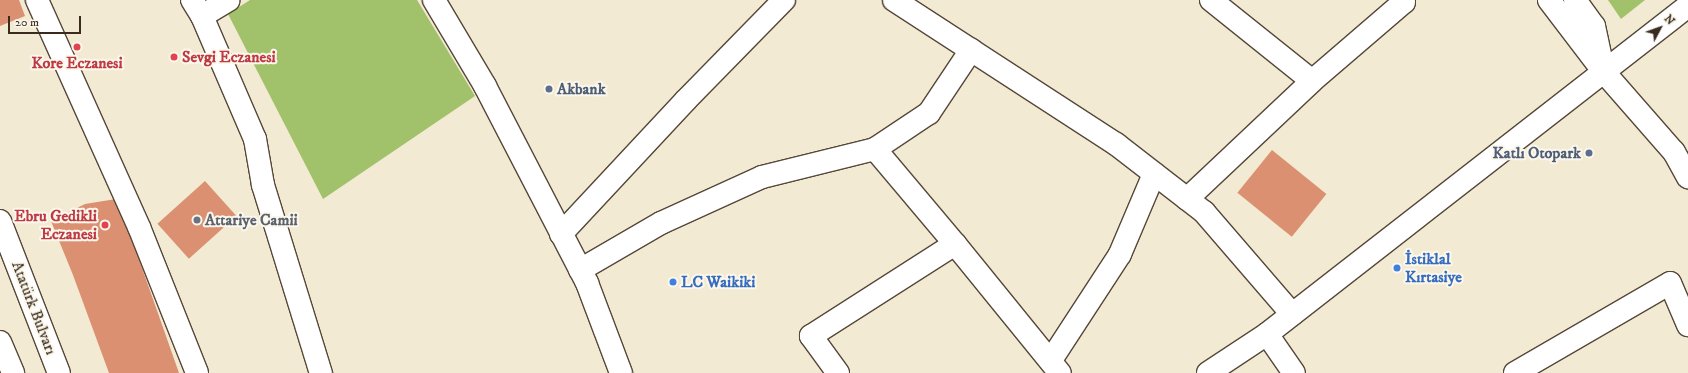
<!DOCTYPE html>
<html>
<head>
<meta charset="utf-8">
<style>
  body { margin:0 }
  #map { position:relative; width:1688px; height:373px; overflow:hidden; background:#f2ead2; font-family:"IM FELL DW Pica",serif }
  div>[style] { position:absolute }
  .green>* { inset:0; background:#a1c16a }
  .building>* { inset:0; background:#da9071; transform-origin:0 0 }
  .roads { filter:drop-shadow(1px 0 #564739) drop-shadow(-1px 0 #564739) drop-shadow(0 1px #564739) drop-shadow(0 -1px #564739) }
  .street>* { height:22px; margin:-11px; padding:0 11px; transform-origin:11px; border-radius:11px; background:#fff }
  .secondary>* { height:22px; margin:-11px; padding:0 11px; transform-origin:11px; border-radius:11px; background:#fff }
  .dots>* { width:11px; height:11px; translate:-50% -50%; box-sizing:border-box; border:2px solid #fbf7ec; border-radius:50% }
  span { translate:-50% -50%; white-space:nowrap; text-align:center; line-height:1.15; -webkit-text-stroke:4px #fbf7ec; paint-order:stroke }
  .health-label { font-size:16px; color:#be3a42; font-weight:700 }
  .left { translate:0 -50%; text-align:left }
  .right { translate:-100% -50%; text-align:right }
  .service-label { font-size:16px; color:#4e5e75; font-weight:700 }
  .worship-label { font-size:16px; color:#5b616d; font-weight:700 }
  .shop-label { font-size:16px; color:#366cbe; font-weight:700 }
  .street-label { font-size:16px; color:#3b2a1e }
  .north { position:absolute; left:1640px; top:8px; width:40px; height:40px; -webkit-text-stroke:3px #fbf7ec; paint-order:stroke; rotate:49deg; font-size:11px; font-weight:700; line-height:16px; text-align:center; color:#3b2a1e }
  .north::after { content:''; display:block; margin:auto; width:14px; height:18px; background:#3b2a1e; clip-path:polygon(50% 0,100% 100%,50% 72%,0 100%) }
  .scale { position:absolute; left:8px; top:16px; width:73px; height:18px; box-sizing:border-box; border:2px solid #3b2a1e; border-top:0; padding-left:5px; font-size:12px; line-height:14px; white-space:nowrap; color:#3b2a1e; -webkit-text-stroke:3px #fbf7ec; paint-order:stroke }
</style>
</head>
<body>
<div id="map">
  <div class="green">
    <i style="clip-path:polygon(250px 0,417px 0,475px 96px,323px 199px,228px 14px)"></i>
    <i style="clip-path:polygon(1608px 0,1645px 0,1621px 19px)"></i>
  </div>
  <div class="building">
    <i style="clip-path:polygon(0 0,19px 0,25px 16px,0 26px)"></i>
    <i style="left:1272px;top:150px;width:70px;height:55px;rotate:39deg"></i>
    <i style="left:205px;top:181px;width:47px;height:64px;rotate:48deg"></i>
    <i style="clip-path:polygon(116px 199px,135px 248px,179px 373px,109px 373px,73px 275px,51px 221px,85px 204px)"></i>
  </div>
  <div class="roads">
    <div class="street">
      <i style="left:37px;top:0;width:249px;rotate:65.8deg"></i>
      <i style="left:139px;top:227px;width:157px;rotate:68.3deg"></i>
      <i style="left:192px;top:0;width:19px;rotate:58deg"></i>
      <i style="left:202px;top:16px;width:134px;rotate:66.7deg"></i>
      <i style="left:255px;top:139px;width:47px;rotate:80.1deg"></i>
      <i style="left:263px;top:185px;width:197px;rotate:72.9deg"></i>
      <i style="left:894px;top:0;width:265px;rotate:33deg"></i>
      <i style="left:1116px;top:144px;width:111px;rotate:37.7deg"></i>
      <i style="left:1204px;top:212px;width:135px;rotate:49.2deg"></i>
      <i style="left:1211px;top:0;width:129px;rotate:38.7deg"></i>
      <i style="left:202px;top:16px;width:31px;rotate:-31deg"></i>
      <i style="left:875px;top:149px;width:124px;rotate:49.9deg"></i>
      <i style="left:955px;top:244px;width:166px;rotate:50.9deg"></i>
      <i style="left:1187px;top:199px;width:172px;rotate:-43.3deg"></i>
      <i style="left:1312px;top:81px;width:121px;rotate:-40.7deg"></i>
      <i style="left:1404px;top:2px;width:2px;rotate:-117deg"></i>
      <i style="left:561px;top:234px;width:183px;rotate:-47deg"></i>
      <i style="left:686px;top:100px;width:140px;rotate:-45.6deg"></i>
      <i style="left:580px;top:270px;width:94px;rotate:-30.1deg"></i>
      <i style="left:661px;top:223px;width:111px;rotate:-24.5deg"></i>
      <i style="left:762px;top:177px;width:116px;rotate:-13.9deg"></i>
      <i style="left:875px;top:149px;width:65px;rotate:-33.7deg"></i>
      <i style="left:929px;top:113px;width:76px;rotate:-56.3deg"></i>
      <i style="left:1267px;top:334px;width:47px;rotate:55.3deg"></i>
      <i style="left:1051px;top:360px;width:126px;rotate:-56.9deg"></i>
      <i style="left:1120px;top:254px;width:87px;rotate:-67deg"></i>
      <i style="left:838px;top:373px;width:46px;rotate:-126.1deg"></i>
      <i style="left:811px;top:336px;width:171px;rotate:-32.6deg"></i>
      <i style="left:1208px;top:373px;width:71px;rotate:-33.5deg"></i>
      <i style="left:1267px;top:334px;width:534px;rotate:-37.92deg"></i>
      <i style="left:1515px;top:373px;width:179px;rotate:-30.1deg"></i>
      <i style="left:1670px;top:283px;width:46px;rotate:66.8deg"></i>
    </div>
    <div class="secondary">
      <i style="left:434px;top:0;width:100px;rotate:59.3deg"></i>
      <i style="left:485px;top:86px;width:222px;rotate:62.6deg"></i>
      <i style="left:587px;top:283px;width:96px;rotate:69.3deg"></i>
      <i style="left:1549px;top:0;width:89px;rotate:52.7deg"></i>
      <i style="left:1603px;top:71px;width:108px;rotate:48.8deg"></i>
      <i style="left:1674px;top:152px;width:29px;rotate:61deg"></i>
      <i style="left:1575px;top:0;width:32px;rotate:54deg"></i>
      <i style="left:1594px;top:26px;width:39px;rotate:78deg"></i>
      <i style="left:0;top:221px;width:163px;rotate:68.8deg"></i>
      <i style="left:0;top:342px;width:34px;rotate:67deg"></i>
    </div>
  </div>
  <div class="dots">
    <i style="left:77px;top:47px;background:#e0444e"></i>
    <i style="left:174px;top:57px;background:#e0444e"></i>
    <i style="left:549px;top:89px;background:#5c6f8a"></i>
    <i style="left:1589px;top:153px;background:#5c6f8a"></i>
    <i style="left:197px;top:220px;background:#6b7280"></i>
    <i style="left:105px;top:225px;background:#e0444e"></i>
    <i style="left:1397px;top:268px;background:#3f7fe0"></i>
    <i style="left:673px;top:282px;background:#3f7fe0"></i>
  </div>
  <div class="health-label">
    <span class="left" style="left:182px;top:57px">Sevgi Eczanesi</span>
    <span style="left:77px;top:63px">Kore Eczanesi</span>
    <span class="right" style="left:97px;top:225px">Ebru Gedikli<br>Eczanesi</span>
  </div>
  <div class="service-label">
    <span class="left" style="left:557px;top:89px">Akbank</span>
    <span class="right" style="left:1581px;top:153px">Katlı Otopark</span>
  </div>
  <div class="worship-label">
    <span class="left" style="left:205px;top:220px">Attariye Camii</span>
  </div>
  <div class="shop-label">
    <span class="left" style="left:1405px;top:268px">İstiklal<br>Kırtasiye</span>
    <span class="left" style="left:681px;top:282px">LC Waikiki</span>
  </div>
  <div class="street-label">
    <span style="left:34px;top:308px;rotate:69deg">Atatürk Bulvarı</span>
  </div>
  <div class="north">N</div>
  <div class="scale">20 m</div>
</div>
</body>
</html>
